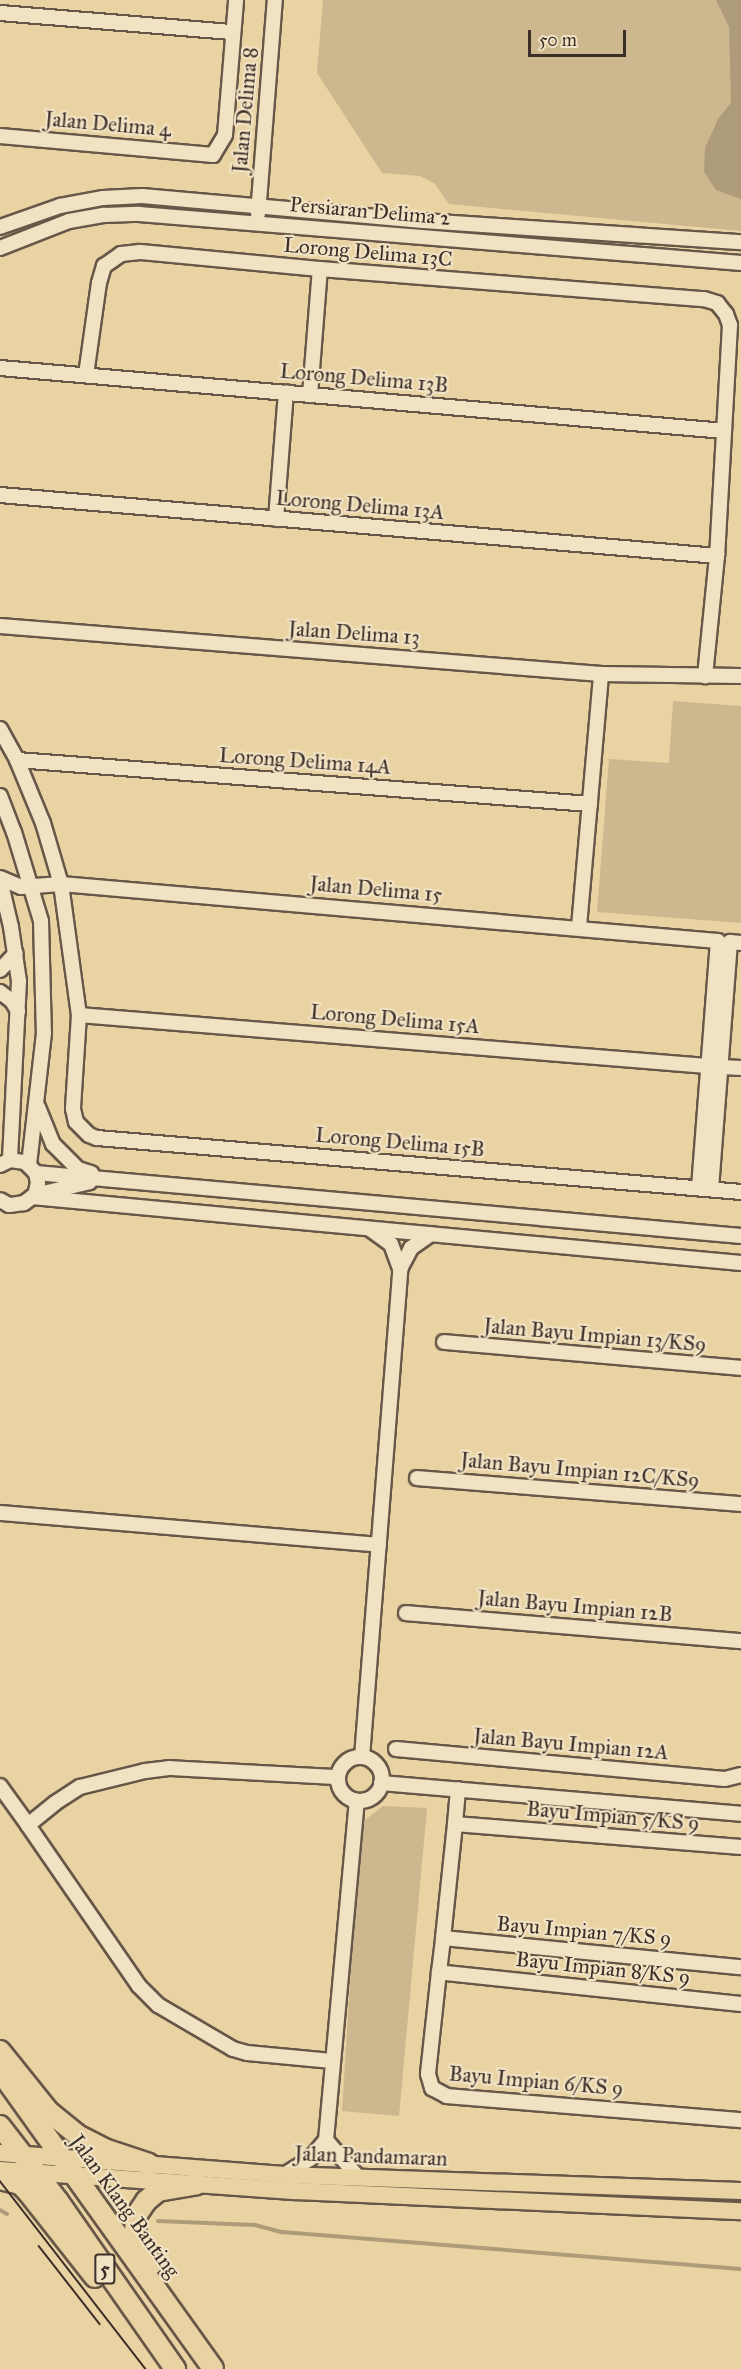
<!DOCTYPE html>
<html>
<head>
<meta charset="utf-8">
<style>
  body { margin:0 }
  #map { position:relative; width:741px; height:2369px; overflow:hidden; background:#e9d3a3; font-family:"IM FELL Great Primer",serif }
  div>[style] { position:absolute }
  .green>* { inset:0; background:#ccb78e }
  .water>* { inset:0; background:#ae9b7a }
  .stream>* { height:4px; margin:-2px; padding:0 2px; transform-origin:2px; border-radius:2px; background:#ae9b7a }
  .roads { filter:drop-shadow(2px 0 #675748) drop-shadow(-2px 0 #675748) drop-shadow(0 2px #675748) drop-shadow(0 -2px #675748) }
  .minor>* { height:14px; margin:-7px; padding:0 7px; transform-origin:7px; border-radius:7px; background:#f1e2c3 }
  .minor>.ring { margin:-7px; padding:0; box-sizing:content-box; background:none; border:14px solid #f1e2c3; border-radius:50% }
  .major>* { height:16px; margin:-8px; padding:0 8px; transform-origin:8px; border-radius:8px; background:#e9d3a3 }
  .highway>* { height:20px; margin:-10px; padding:0 10px; transform-origin:10px; border-radius:10px; background:#e9d3a3 }
  .tram>* { height:1.5px; margin:-0.75px; padding:0 0.75px; transform-origin:0.75px; border-radius:0.75px; background:#3c2e29 }
  span { translate:-50% -50%; white-space:nowrap; text-align:center; line-height:1.15; -webkit-text-stroke:4.5px #f1e2c3; paint-order:stroke }
  .shield-label span { padding:2px 4px; background:#f1e2c3; border:2px solid; border-radius:4px; -webkit-text-stroke-width:0 }
  .shield-label { font-size:20px; color:#3c2e29; font-weight:700 }
  .street-label { font-size:21px; color:#3c2e29 }
  .scale { position:absolute; left:528px; top:30px; width:98px; height:27px; box-sizing:border-box; border:3px solid #3c2e29; border-top:0; padding-left:8px; font-size:18px; line-height:21px; white-space:nowrap; color:#3c2e29; -webkit-text-stroke:4px #f1e2c3; paint-order:stroke }
</style>
</head>
<body>
<div id="map">
  <div class="green">
    <i style="clip-path:polygon(323px 0,741px 0,741px 231px,449px 204px,435px 184px,420px 176px,382px 173px,317px 73px)"></i>
    <i style="clip-path:polygon(673px 701px,741px 706px,741px 923px,597px 912px,609px 759px,669px 763px)"></i>
    <i style="clip-path:polygon(383px 1806px,427px 1808px,399px 2116px,342px 2111px,360px 1824px)"></i>
  </div>
  <div class="water">
    <i style="clip-path:polygon(716px 0,741px 0,741px 199px,716px 190px,704px 172px,705px 148px,718px 119px,731px 103px,729px 27px)"></i>
  </div>
  <div class="stream">
    <i style="left:0;top:2210px;width:8px;rotate:30deg"></i>
    <i style="left:158px;top:2221px;width:97px;rotate:2.4deg"></i>
    <i style="left:255px;top:2225px;width:28px;rotate:15deg"></i>
    <i style="left:282px;top:2232px;width:460px;rotate:4.6deg"></i>
  </div>
  <div class="roads">
    <div class="minor">
      <i style="left:0;top:13px;width:234px;rotate:4.7deg"></i>
      <i style="left:0;top:136px;width:214px;rotate:5.1deg"></i>
      <i style="left:213px;top:155px;width:23px;rotate:-59deg"></i>
      <i style="left:225px;top:135px;width:135px;rotate:-85.3deg"></i>
      <i style="left:258px;top:214px;width:215px;rotate:-85.5deg"></i>
      <i style="left:0;top:227px;width:64px;rotate:-19.3deg"></i>
      <i style="left:60px;top:206px;width:44px;rotate:-10.5deg"></i>
      <i style="left:103px;top:198px;width:39px;rotate:-3deg"></i>
      <i style="left:142px;top:196px;width:282px;rotate:5.1deg"></i>
      <i style="left:423px;top:221px;width:319px;rotate:3.8deg"></i>
      <i style="left:0;top:248px;width:74px;rotate:-21.4deg"></i>
      <i style="left:69px;top:221px;width:36px;rotate:-10deg"></i>
      <i style="left:104px;top:215px;width:35px;rotate:-2deg"></i>
      <i style="left:139px;top:214px;width:604px;rotate:4.65deg"></i>
      <i style="left:0;top:368px;width:727px;rotate:4.97deg"></i>
      <i style="left:86px;top:375px;width:93px;rotate:-82deg"></i>
      <i style="left:99px;top:283px;width:18px;rotate:-74deg"></i>
      <i style="left:104px;top:266px;width:21px;rotate:-35deg"></i>
      <i style="left:121px;top:254px;width:19px;rotate:-6deg"></i>
      <i style="left:140px;top:252px;width:181px;rotate:5.4deg"></i>
      <i style="left:320px;top:269px;width:385px;rotate:4.5deg"></i>
      <i style="left:704px;top:299px;width:14px;rotate:17deg"></i>
      <i style="left:717px;top:303px;width:14px;rotate:51deg"></i>
      <i style="left:726px;top:314px;width:12px;rotate:70deg"></i>
      <i style="left:730px;top:325px;width:231px;rotate:93.2deg"></i>
      <i style="left:717px;top:556px;width:121px;rotate:95.7deg"></i>
      <i style="left:310px;top:395px;width:126px;rotate:-85.5deg"></i>
      <i style="left:0;top:495px;width:720px;rotate:4.86deg"></i>
      <i style="left:276px;top:519px;width:127px;rotate:-85.5deg"></i>
      <i style="left:0;top:626px;width:603px;rotate:4.57deg"></i>
      <i style="left:601px;top:674px;width:140px;rotate:0.8deg"></i>
      <i style="left:0;top:729px;width:35px;rotate:61deg"></i>
      <i style="left:17px;top:760px;width:68px;rotate:67.6deg"></i>
      <i style="left:43px;top:823px;width:64px;rotate:73.6deg"></i>
      <i style="left:61px;top:884px;width:132px;rotate:82.2deg"></i>
      <i style="left:79px;top:1015px;width:94px;rotate:93.7deg"></i>
      <i style="left:73px;top:1109px;width:13px;rotate:77deg"></i>
      <i style="left:76px;top:1122px;width:18px;rotate:45deg"></i>
      <i style="left:89px;top:1135px;width:9px;rotate:21deg"></i>
      <i style="left:97px;top:1138px;width:646px;rotate:4.79deg"></i>
      <i style="left:17px;top:760px;width:575px;rotate:4.39deg"></i>
      <i style="left:0;top:796px;width:39px;rotate:69deg"></i>
      <i style="left:14px;top:832px;width:93px;rotate:73.1deg"></i>
      <i style="left:41px;top:921px;width:112px;rotate:88.5deg"></i>
      <i style="left:44px;top:1033px;width:133px;rotate:96.5deg"></i>
      <i style="left:0;top:878px;width:23px;rotate:23deg"></i>
      <i style="left:21px;top:887px;width:40px;rotate:-4.3deg"></i>
      <i style="left:61px;top:884px;width:659px;rotate:4.96deg"></i>
      <i style="left:718px;top:941px;width:248px;rotate:94.4deg"></i>
      <i style="left:0;top:880px;width:48px;rotate:76.8deg"></i>
      <i style="left:11px;top:927px;width:55px;rotate:81.6deg"></i>
      <i style="left:19px;top:981px;width:179px;rotate:92.9deg"></i>
      <i style="left:579px;top:927px;width:254px;rotate:-85deg"></i>
      <i style="left:0;top:970px;width:23px;rotate:-47deg"></i>
      <i style="left:0;top:992px;width:15px;rotate:37deg"></i>
      <i style="left:12px;top:1001px;width:12px;rotate:59deg"></i>
      <i style="left:79px;top:1015px;width:630px;rotate:4.64deg"></i>
      <i style="left:721px;top:1067px;width:20px;rotate:3deg"></i>
      <i style="left:38px;top:1107px;width:40px;rotate:68deg"></i>
      <i style="left:53px;top:1144px;width:35px;rotate:45deg"></i>
      <i style="left:78px;top:1169px;width:14px;rotate:17deg"></i>
      <i style="left:0;top:1165px;width:11px;rotate:-27deg"></i>
      <i style="left:10px;top:1160px;width:15px;rotate:8deg"></i>
      <i style="left:25px;top:1162px;width:16px;rotate:45deg"></i>
      <i style="left:36px;top:1173px;width:10px;rotate:79deg"></i>
      <i style="left:38px;top:1183px;width:12px;rotate:104deg"></i>
      <i style="left:35px;top:1195px;width:14px;rotate:144deg"></i>
      <i style="left:24px;top:1203px;width:15px;rotate:172deg"></i>
      <i style="left:9px;top:1205px;width:10px;rotate:-151deg"></i>
      <i style="left:36px;top:1173px;width:708px;rotate:5.11deg"></i>
      <i style="left:711px;top:1189px;width:248px;rotate:-85.6deg"></i>
      <i style="left:730px;top:942px;width:11px;rotate:5deg"></i>
      <i style="left:39px;top:1194px;width:52px;rotate:-13.2deg"></i>
      <i style="left:32px;top:1197px;width:712px;rotate:5.32deg"></i>
      <i style="left:370px;top:1229px;width:26px;rotate:36deg"></i>
      <i style="left:391px;top:1244px;width:27px;rotate:70deg"></i>
      <i style="left:444px;top:1342px;width:298px;rotate:5deg"></i>
      <i style="left:417px;top:1478px;width:325px;rotate:4.6deg"></i>
      <i style="left:0;top:1513px;width:380px;rotate:4.8deg"></i>
      <i style="left:406px;top:1613px;width:336px;rotate:4.8deg"></i>
      <i style="left:396px;top:1749px;width:330px;rotate:5.2deg"></i>
      <i style="left:725px;top:1779px;width:16px;rotate:-14deg"></i>
      <i style="left:362px;top:1757px;width:489px;rotate:-85.5deg"></i>
      <i style="left:400px;top:1269px;width:24px;rotate:-62deg"></i>
      <i style="left:411px;top:1248px;width:24px;rotate:-35deg"></i>
      <i class="ring" style="left:338px;top:1757px;width:30px;height:30px"></i>
      <i style="left:381px;top:1783px;width:361px;rotate:4.9deg"></i>
      <i style="left:0;top:1786px;width:48px;rotate:54.3deg"></i>
      <i style="left:455px;top:1824px;width:35px;rotate:-85deg"></i>
      <i style="left:741px;top:1847px;width:287px;rotate:-175.4deg"></i>
      <i style="left:455px;top:1824px;width:115px;rotate:96deg"></i>
      <i style="left:443px;top:1938px;width:299px;rotate:5.6deg"></i>
      <i style="left:439px;top:1972px;width:34px;rotate:-83deg"></i>
      <i style="left:741px;top:2004px;width:304px;rotate:-174deg"></i>
      <i style="left:439px;top:1972px;width:103px;rotate:96.2deg"></i>
      <i style="left:428px;top:2074px;width:15px;rotate:74deg"></i>
      <i style="left:432px;top:2088px;width:17px;rotate:28deg"></i>
      <i style="left:447px;top:2096px;width:295px;rotate:4.7deg"></i>
      <i style="left:332px;top:2061px;width:85px;rotate:-174.6deg"></i>
      <i style="left:247px;top:2053px;width:15px;rotate:-164deg"></i>
      <i style="left:233px;top:2049px;width:87px;rotate:-149.6deg"></i>
      <i style="left:158px;top:2005px;width:27px;rotate:-135deg"></i>
      <i style="left:139px;top:1986px;width:196px;rotate:-124.6deg"></i>
      <i style="left:28px;top:1825px;width:35px;rotate:-39deg"></i>
      <i style="left:55px;top:1803px;width:30px;rotate:-33deg"></i>
      <i style="left:80px;top:1787px;width:67px;rotate:-13.8deg"></i>
      <i style="left:145px;top:1771px;width:24px;rotate:-7deg"></i>
      <i style="left:169px;top:1768px;width:168px;rotate:3.1deg"></i>
      <i style="left:326px;top:2140px;width:50px;rotate:49deg"></i>
      <i style="left:284px;top:2175px;width:31px;rotate:-32deg"></i>
      <i style="left:310px;top:2159px;width:25px;rotate:-50deg"></i>
      <i style="left:326px;top:2140px;width:340px;rotate:-84.8deg"></i>
    </div>
    <div class="major">
      <i style="left:0;top:2153px;width:285px;rotate:4.4deg"></i>
      <i style="left:284px;top:2175px;width:457px;rotate:2deg"></i>
      <i style="left:0;top:2170px;width:297px;rotate:4.1deg"></i>
      <i style="left:296px;top:2191px;width:445px;rotate:2.6deg"></i>
    </div>
    <div class="highway">
      <i style="left:0;top:2051px;width:77px;rotate:51.3deg"></i>
      <i style="left:48px;top:2111px;width:40px;rotate:39deg"></i>
      <i style="left:79px;top:2136px;width:28px;rotate:27deg"></i>
      <i style="left:104px;top:2149px;width:47px;rotate:18.4deg"></i>
      <i style="left:0;top:2071px;width:366px;rotate:54.4deg"></i>
      <i style="left:0;top:2126px;width:95px;rotate:52.3deg"></i>
      <i style="left:58px;top:2201px;width:205px;rotate:55.1deg"></i>
      <i style="left:0;top:2179px;width:21px;rotate:14deg"></i>
      <i style="left:20px;top:2184px;width:11px;rotate:45deg"></i>
      <i style="left:28px;top:2192px;width:108px;rotate:51.8deg"></i>
      <i style="left:152px;top:2264px;width:19px;rotate:-125deg"></i>
      <i style="left:141px;top:2248px;width:17px;rotate:-111deg"></i>
      <i style="left:135px;top:2232px;width:16px;rotate:-86deg"></i>
      <i style="left:136px;top:2216px;width:18px;rotate:-56deg"></i>
      <i style="left:146px;top:2201px;width:16px;rotate:-40deg"></i>
      <i style="left:158px;top:2191px;width:40px;rotate:-10deg"></i>
    </div>
  </div>
  <div class="tram">
    <i style="left:0;top:2181px;width:238px;rotate:52.2deg"></i>
    <i style="left:39px;top:2246px;width:99px;rotate:52deg"></i>
  </div>
  <div class="shield-label">
    <span style="left:105px;top:2269px">5</span>
  </div>
  <div class="street-label">
    <span style="left:245px;top:110px;rotate:-85deg">Jalan Delima 8</span>
    <span style="left:108px;top:124px;rotate:5deg">Jalan Delima 4</span>
    <span style="left:370px;top:211px;rotate:5deg">Persiaran Delima 2</span>
    <span style="left:368px;top:252px;rotate:5deg">Lorong Delima 13C</span>
    <span style="left:364px;top:378px;rotate:5deg">Lorong Delima 13B</span>
    <span style="left:360px;top:505px;rotate:5deg">Lorong Delima 13A</span>
    <span style="left:354px;top:633px;rotate:4deg">Jalan Delima 13</span>
    <span style="left:305px;top:761px;rotate:4deg">Lorong Delima 14A</span>
    <span style="left:376px;top:889px;rotate:5deg">Jalan Delima 15</span>
    <span style="left:395px;top:1019px;rotate:5deg">Lorong Delima 15A</span>
    <span style="left:400px;top:1142px;rotate:5deg">Lorong Delima 15B</span>
    <span style="left:595px;top:1335px;rotate:5deg">Jalan Bayu Impian 13/KS9</span>
    <span style="left:580px;top:1470px;rotate:5deg">Jalan Bayu Impian 12C/KS9</span>
    <span style="left:575px;top:1606px;rotate:5deg">Jalan Bayu Impian 12B</span>
    <span style="left:571px;top:1744px;rotate:5deg">Jalan Bayu Impian 12A</span>
    <span style="left:613px;top:1816px;rotate:5deg">Bayu Impian 5/KS 9</span>
    <span style="left:584px;top:1931px;rotate:5deg">Bayu Impian 7/KS 9</span>
    <span style="left:603px;top:1968px;rotate:6deg">Bayu Impian 8/KS 9</span>
    <span style="left:536px;top:2081px;rotate:5deg">Bayu Impian 6/KS 9</span>
    <span style="left:371px;top:2156px;rotate:2deg">Jalan Pandamaran</span>
    <span style="left:125px;top:2206px;rotate:54deg">Jalan Klang Banting</span>
  </div>
  <div class="scale">50 m</div>
</div>
</body>
</html>
